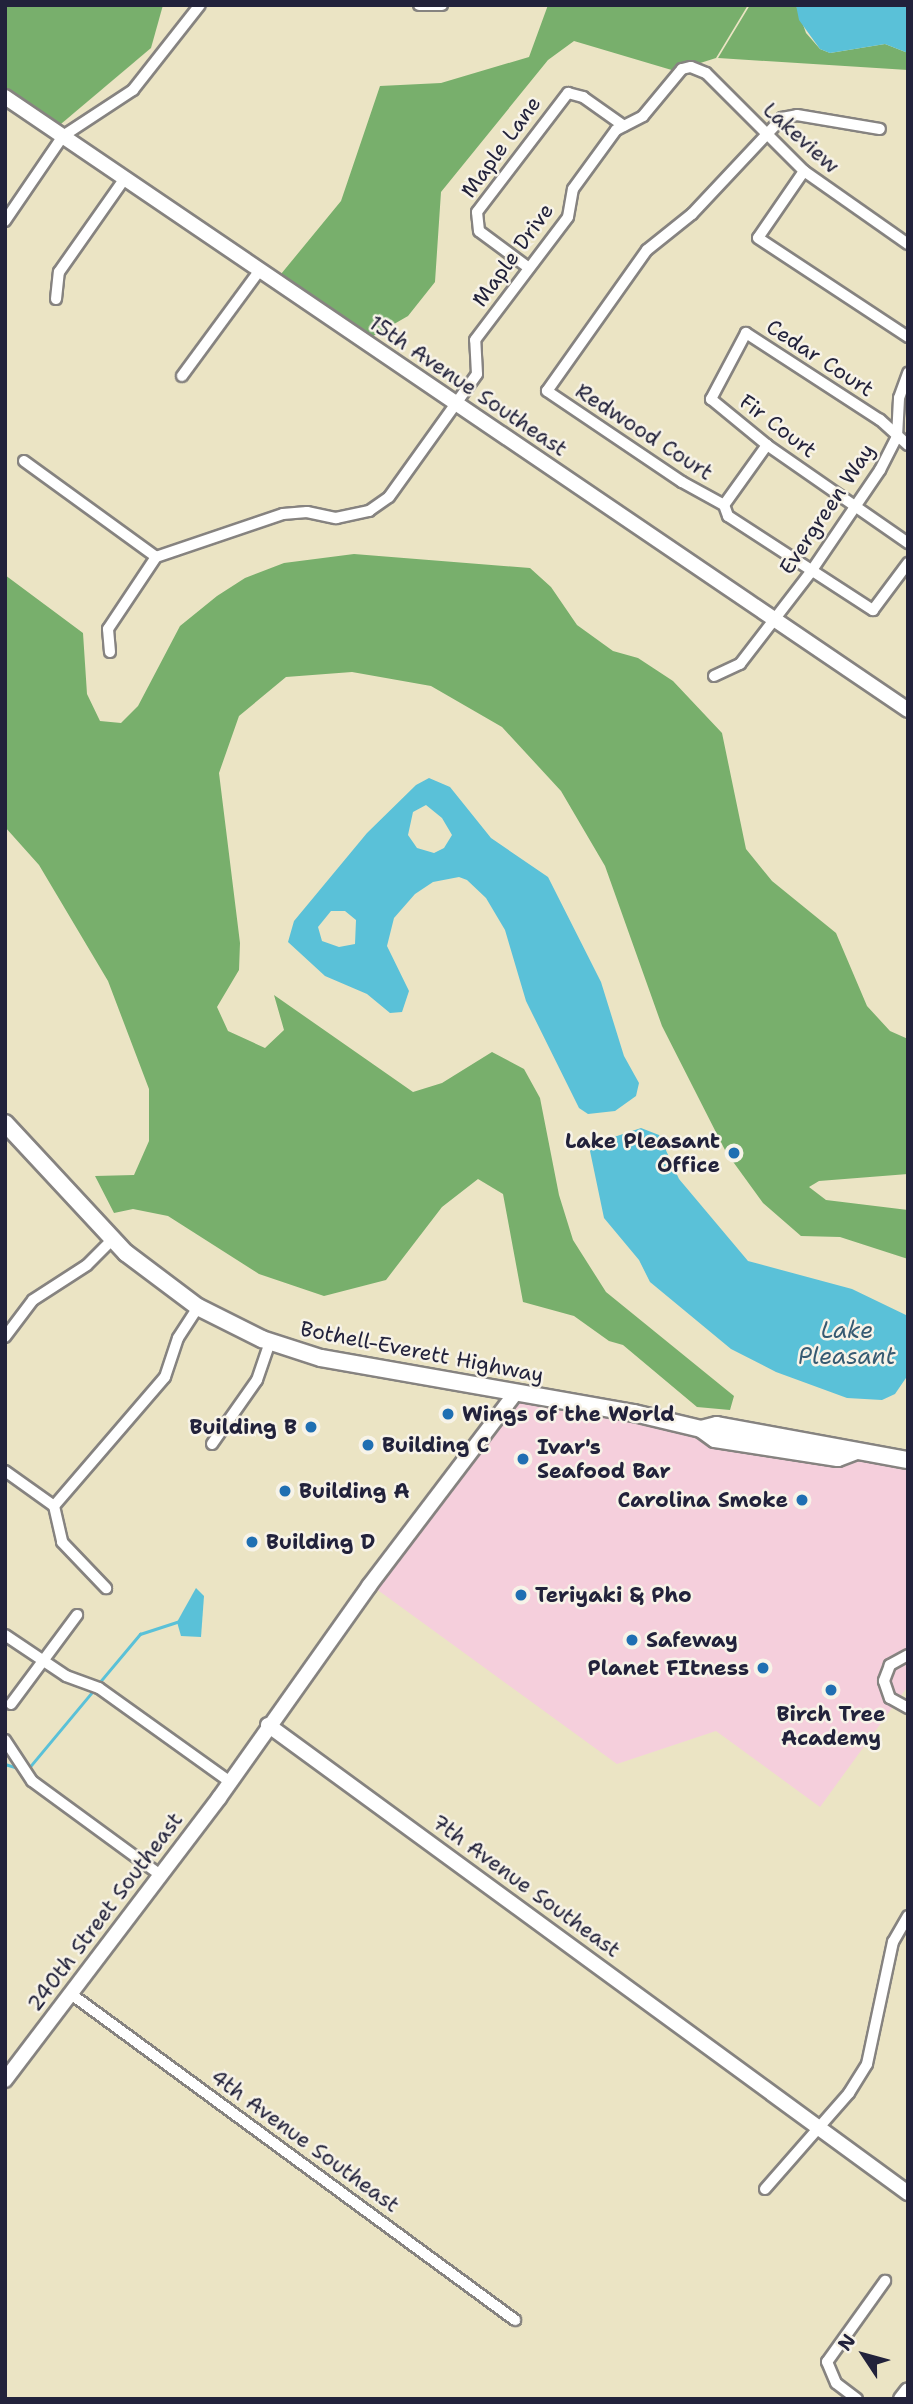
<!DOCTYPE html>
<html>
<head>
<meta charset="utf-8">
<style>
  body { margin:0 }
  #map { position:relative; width:913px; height:2404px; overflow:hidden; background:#ebe4c4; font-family:"Shantell Sans",sans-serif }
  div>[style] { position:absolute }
  .built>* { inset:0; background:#f5cfdc }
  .forest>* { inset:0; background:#78af6c }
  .water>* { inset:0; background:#5ac1d8 }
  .stream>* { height:2.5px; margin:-1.25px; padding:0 1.25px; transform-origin:1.25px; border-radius:1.25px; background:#5ac1d8 }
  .roads { filter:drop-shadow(2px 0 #868380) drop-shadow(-2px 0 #868380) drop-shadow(0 2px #868380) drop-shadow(0 -2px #868380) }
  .street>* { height:10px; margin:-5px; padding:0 5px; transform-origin:5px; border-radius:5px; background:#fff }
  .secondary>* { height:14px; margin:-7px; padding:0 7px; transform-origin:7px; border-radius:7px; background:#fff }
  .primary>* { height:16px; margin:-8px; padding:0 8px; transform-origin:8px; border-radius:8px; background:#fff }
  .dots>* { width:19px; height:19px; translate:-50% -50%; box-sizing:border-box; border:4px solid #f7f3e8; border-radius:50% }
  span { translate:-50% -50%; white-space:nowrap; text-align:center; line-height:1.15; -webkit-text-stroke:5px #f7f3e8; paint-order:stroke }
  .street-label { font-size:21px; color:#22223b }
  .poi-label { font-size:21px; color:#22223b; font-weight:700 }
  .right { translate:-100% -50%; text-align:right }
  .left { translate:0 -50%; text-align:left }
  .water-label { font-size:23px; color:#365a72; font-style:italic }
  .frame { position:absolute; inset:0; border:7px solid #22223b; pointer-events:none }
  .north { position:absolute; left:829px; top:2320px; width:70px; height:70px; -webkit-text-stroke:5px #f7f3e8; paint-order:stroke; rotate:306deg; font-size:19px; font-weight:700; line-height:28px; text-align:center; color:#22223b }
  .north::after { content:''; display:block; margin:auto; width:24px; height:32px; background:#22223b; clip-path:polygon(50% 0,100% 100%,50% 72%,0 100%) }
</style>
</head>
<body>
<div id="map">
  <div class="built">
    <i style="clip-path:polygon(516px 1392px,908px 1459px,908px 1686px,820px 1807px,716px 1731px,617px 1764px,375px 1588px)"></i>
  </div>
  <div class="forest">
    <i style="clip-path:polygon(5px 5px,163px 5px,151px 48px,55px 129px,5px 95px)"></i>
    <i style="clip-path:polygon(548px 5px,748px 5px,716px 58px,675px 71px,574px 41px,548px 60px,441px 192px,435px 282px,408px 316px,361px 343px,272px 285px,341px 201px,380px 86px,441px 83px,529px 57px)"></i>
    <i style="clip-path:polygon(750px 5px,796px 5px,806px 33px,820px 49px,830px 53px,885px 44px,908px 53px,908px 70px,718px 58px)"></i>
    <i style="clip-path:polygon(354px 554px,530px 568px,551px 587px,577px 625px,613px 651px,638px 658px,673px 681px,722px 733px,746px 849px,772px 881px,836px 933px,867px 1006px,890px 1031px,908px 1039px,908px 1174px,819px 1181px,809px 1187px,826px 1200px,908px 1210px,908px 1259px,840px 1237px,801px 1236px,763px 1203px,726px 1152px,662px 1026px,605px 866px,561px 791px,502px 727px,431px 686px,352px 672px,286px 677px,239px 716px,219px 773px,240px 943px,239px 970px,217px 1007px,228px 1031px,265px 1048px,284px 1030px,274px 995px,413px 1092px,442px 1083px,492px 1052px,524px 1069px,540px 1098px,559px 1195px,573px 1240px,606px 1292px,734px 1396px,730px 1410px,697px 1407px,623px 1345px,609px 1341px,574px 1316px,523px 1302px,503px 1194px,478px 1179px,442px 1207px,386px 1280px,324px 1296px,259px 1274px,168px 1216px,133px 1209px,114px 1213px,95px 1176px,134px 1175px,149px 1141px,149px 1089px,108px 981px,39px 865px,5px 827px,5px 575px,83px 633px,87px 694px,100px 721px,121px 723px,138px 706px,180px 626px,217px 596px,245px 578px,284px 563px)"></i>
  </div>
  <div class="water">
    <i style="clip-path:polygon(796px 5px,908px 5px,908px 53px,885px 44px,830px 53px,820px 49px,799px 20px)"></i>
    <i style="clip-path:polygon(evenodd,429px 778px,450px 787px,491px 838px,548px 877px,601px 982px,624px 1056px,639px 1083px,636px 1096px,615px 1111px,588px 1114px,579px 1108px,526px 1001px,505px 930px,486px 898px,467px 880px,459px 877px,433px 882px,415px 894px,394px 918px,387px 946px,409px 991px,402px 1012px,390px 1013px,367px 994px,325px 976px,288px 942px,294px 921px,367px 833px,416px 785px,429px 778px,426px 805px,442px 818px,452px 835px,444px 848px,434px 853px,417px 848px,408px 835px,413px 812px,426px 805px,429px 778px,331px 911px,345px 911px,356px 920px,355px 944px,339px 947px,322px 941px,318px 927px,331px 911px)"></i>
    <i style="clip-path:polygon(641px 1128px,659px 1135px,679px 1179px,748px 1261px,852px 1289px,908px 1316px,908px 1375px,895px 1394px,882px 1400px,847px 1398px,776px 1372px,731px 1349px,650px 1282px,639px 1260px,604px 1218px,590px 1151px,596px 1143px)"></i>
    <i style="clip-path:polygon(196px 1588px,204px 1596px,201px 1637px,181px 1636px,177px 1622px)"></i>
  </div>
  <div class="stream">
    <i style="left:99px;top:1683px;width:64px;rotate:-50.1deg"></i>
    <i style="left:140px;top:1634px;width:39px;rotate:-18deg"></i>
    <i style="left:5px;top:1764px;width:17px;rotate:17deg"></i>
    <i style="left:28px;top:1769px;width:102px;rotate:-50.2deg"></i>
  </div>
  <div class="roads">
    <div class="street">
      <i style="left:419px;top:5px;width:23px"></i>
      <i style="left:804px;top:171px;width:81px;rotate:124.5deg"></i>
      <i style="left:758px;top:238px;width:180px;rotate:33.4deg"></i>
      <i style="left:5px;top:221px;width:103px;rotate:-55.7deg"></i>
      <i style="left:63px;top:136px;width:84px;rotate:-33.3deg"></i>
      <i style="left:133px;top:90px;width:108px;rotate:-51.8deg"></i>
      <i style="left:529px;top:268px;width:62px;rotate:-143.5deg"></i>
      <i style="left:479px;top:231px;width:19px;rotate:-96deg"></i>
      <i style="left:477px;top:212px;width:150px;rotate:-52.6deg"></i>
      <i style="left:568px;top:93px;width:16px;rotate:15deg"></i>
      <i style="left:583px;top:97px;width:50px;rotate:35.3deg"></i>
      <i style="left:56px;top:299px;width:27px;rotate:-84deg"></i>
      <i style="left:59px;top:272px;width:115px;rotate:-54.9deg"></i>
      <i style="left:182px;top:376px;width:132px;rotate:-53.7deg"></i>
      <i style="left:908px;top:445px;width:38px;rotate:-138deg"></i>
      <i style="left:880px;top:420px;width:160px;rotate:-147deg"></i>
      <i style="left:746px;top:333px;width:75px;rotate:117.9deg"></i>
      <i style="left:711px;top:399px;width:72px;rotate:39.4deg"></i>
      <i style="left:767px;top:445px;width:172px;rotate:34.8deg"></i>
      <i style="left:24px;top:461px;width:163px;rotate:36deg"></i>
      <i style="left:724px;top:505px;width:48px;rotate:-151.3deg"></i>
      <i style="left:682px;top:482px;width:163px;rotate:-146deg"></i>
      <i style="left:547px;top:391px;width:173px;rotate:-54.7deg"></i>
      <i style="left:647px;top:250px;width:58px;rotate:-38.7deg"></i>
      <i style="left:692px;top:214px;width:132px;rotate:-46.8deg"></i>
      <i style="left:782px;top:118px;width:15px;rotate:-11deg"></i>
      <i style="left:797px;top:115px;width:84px;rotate:9.6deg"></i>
      <i style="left:724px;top:505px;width:12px;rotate:70deg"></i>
      <i style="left:728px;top:516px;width:173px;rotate:33deg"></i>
      <i style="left:873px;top:610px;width:59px;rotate:-53.3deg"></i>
      <i style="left:724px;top:505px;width:74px;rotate:-54.4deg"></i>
      <i style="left:156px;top:557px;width:134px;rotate:-18.7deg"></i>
      <i style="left:283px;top:514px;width:24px;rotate:-5deg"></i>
      <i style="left:307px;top:512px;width:30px;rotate:12deg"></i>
      <i style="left:336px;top:518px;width:34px;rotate:-12deg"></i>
      <i style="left:369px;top:511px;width:24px;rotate:-35deg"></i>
      <i style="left:389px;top:497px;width:151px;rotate:-54.4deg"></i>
      <i style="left:477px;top:374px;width:34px;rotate:-93deg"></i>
      <i style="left:475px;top:340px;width:154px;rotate:-52.9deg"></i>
      <i style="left:568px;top:217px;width:28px;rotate:-80deg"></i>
      <i style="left:573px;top:189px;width:73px;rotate:-53.9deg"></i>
      <i style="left:616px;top:130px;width:30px;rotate:-27deg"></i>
      <i style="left:643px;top:116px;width:61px;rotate:-50.3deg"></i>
      <i style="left:682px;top:69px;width:9px;rotate:-13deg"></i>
      <i style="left:691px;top:67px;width:16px;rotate:22deg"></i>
      <i style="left:706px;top:73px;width:139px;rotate:45deg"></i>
      <i style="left:804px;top:171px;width:127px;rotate:35.1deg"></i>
      <i style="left:110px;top:652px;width:23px;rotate:-95deg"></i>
      <i style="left:108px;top:629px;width:87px;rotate:-56.3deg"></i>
      <i style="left:714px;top:676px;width:29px;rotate:-25deg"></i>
      <i style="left:740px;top:664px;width:115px;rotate:-52.4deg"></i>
      <i style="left:810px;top:573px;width:125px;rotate:-55.8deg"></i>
      <i style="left:880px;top:470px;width:37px;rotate:-63deg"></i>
      <i style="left:897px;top:437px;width:39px;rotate:-87deg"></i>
      <i style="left:899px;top:398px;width:27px;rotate:-70deg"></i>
      <i style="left:5px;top:1337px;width:46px;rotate:-52.9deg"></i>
      <i style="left:33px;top:1300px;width:64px;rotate:-32.9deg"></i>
      <i style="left:87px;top:1265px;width:37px;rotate:-45deg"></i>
      <i style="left:212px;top:1444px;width:78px;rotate:-54.9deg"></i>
      <i style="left:257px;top:1380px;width:40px;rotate:-71.1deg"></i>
      <i style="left:5px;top:1471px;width:60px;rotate:35.5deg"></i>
      <i style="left:54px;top:1506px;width:37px;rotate:77deg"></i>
      <i style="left:62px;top:1542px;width:64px;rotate:46.3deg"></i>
      <i style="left:54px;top:1506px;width:170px;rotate:-49.3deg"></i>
      <i style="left:165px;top:1377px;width:41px;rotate:-71.6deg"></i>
      <i style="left:178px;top:1338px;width:37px;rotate:-57deg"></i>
      <i style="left:5px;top:1635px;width:73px;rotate:33.9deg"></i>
      <i style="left:66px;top:1676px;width:35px;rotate:20deg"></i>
      <i style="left:99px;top:1688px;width:156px;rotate:35.6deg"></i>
      <i style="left:908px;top:1655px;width:21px;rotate:151deg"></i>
      <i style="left:890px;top:1665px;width:17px;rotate:111deg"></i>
      <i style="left:884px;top:1681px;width:18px;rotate:71deg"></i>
      <i style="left:890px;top:1698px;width:21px;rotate:29deg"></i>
      <i style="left:11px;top:1704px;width:111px;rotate:-53.4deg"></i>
      <i style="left:5px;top:1740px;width:49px;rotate:56.6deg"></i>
      <i style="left:32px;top:1781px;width:157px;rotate:36.2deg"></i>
      <i style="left:71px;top:1994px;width:551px;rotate:36.29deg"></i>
      <i style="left:765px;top:2189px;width:128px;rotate:-48.8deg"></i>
      <i style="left:849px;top:2093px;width:34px;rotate:-58deg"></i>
      <i style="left:867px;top:2064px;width:125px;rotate:-78deg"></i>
      <i style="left:893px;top:1942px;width:30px;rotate:-60deg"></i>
      <i style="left:857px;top:2399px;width:26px;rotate:-143deg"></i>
      <i style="left:836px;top:2383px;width:23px;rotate:-113deg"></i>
      <i style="left:827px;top:2362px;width:100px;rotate:-54.4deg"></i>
    </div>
    <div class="secondary">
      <i style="left:5px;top:97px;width:1091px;rotate:34.17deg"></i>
      <i style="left:268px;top:1725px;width:793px;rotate:36.18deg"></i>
      <i style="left:5px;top:2080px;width:354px;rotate:-52.8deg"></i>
      <i style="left:219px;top:1798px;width:260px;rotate:-54.7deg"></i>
      <i style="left:369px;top:1586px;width:243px;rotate:-52.8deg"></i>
      <i style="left:901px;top:2399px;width:11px;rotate:-52deg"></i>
    </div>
    <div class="primary">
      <i style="left:5px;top:1123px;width:178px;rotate:47.1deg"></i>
      <i style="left:126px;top:1253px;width:90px;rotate:36.9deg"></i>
      <i style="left:198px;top:1307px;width:72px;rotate:26.6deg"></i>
      <i style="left:262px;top:1339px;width:62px;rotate:17.9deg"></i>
      <i style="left:321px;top:1358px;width:318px;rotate:10deg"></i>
      <i style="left:634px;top:1413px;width:69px;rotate:13.4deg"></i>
      <i style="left:701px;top:1429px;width:17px;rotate:36deg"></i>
      <i style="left:715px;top:1439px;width:124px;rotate:8.8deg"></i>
      <i style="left:838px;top:1458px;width:19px;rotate:-21deg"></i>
      <i style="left:701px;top:1429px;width:16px;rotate:-14deg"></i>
      <i style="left:717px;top:1425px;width:194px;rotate:10.4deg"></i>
    </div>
  </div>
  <div class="dots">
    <i style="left:734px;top:1153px;background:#1f6fb2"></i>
    <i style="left:448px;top:1414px;background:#1f6fb2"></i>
    <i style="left:311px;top:1427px;background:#1f6fb2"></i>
    <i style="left:368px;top:1445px;background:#1f6fb2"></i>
    <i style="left:523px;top:1459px;background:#1f6fb2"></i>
    <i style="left:285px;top:1491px;background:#1f6fb2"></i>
    <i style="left:802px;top:1500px;background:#1f6fb2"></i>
    <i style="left:252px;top:1542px;background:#1f6fb2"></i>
    <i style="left:521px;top:1595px;background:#1f6fb2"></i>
    <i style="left:632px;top:1640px;background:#1f6fb2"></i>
    <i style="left:763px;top:1668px;background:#1f6fb2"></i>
    <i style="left:831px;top:1690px;background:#1f6fb2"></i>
  </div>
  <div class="street-label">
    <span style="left:801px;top:138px;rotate:42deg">Lakeview</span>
    <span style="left:501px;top:147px;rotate:-54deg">Maple Lane</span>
    <span style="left:513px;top:255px;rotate:-54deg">Maple Drive</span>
    <span style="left:820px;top:358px;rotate:33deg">Cedar Court</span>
    <span style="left:468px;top:386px;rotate:34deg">15th Avenue Southeast</span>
    <span style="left:778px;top:426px;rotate:37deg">Fir Court</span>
    <span style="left:644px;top:432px;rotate:33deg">Redwood Court</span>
    <span style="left:827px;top:509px;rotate:-56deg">Evergreen Way</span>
    <span style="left:422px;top:1352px;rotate:11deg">Bothell-Everett Highway</span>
    <span style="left:526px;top:1886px;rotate:36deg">7th Avenue Southeast</span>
    <span style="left:105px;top:1912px;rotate:-53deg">240th Street Southeast</span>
    <span style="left:305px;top:2141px;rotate:36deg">4th Avenue Southeast</span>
  </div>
  <div class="poi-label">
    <span class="right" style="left:720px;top:1153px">Lake Pleasant<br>Office</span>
    <span class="left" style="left:462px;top:1414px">Wings of the World</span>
    <span class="right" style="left:297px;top:1427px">Building B</span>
    <span class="left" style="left:382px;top:1445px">Building C</span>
    <span class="left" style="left:537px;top:1459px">Ivar's<br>Seafood Bar</span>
    <span class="left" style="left:299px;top:1491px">Building A</span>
    <span class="right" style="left:788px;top:1500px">Carolina Smoke</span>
    <span class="left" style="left:266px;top:1542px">Building D</span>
    <span class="left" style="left:535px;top:1595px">Teriyaki &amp; Pho</span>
    <span class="left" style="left:646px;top:1640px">Safeway</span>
    <span class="right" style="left:749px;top:1668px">Planet FItness</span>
    <span style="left:831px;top:1726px">Birch Tree<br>Academy</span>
  </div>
  <div class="water-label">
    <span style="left:847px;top:1343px">Lake<br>Pleasant</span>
  </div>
  <div class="frame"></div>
  <div class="north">N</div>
</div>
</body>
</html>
